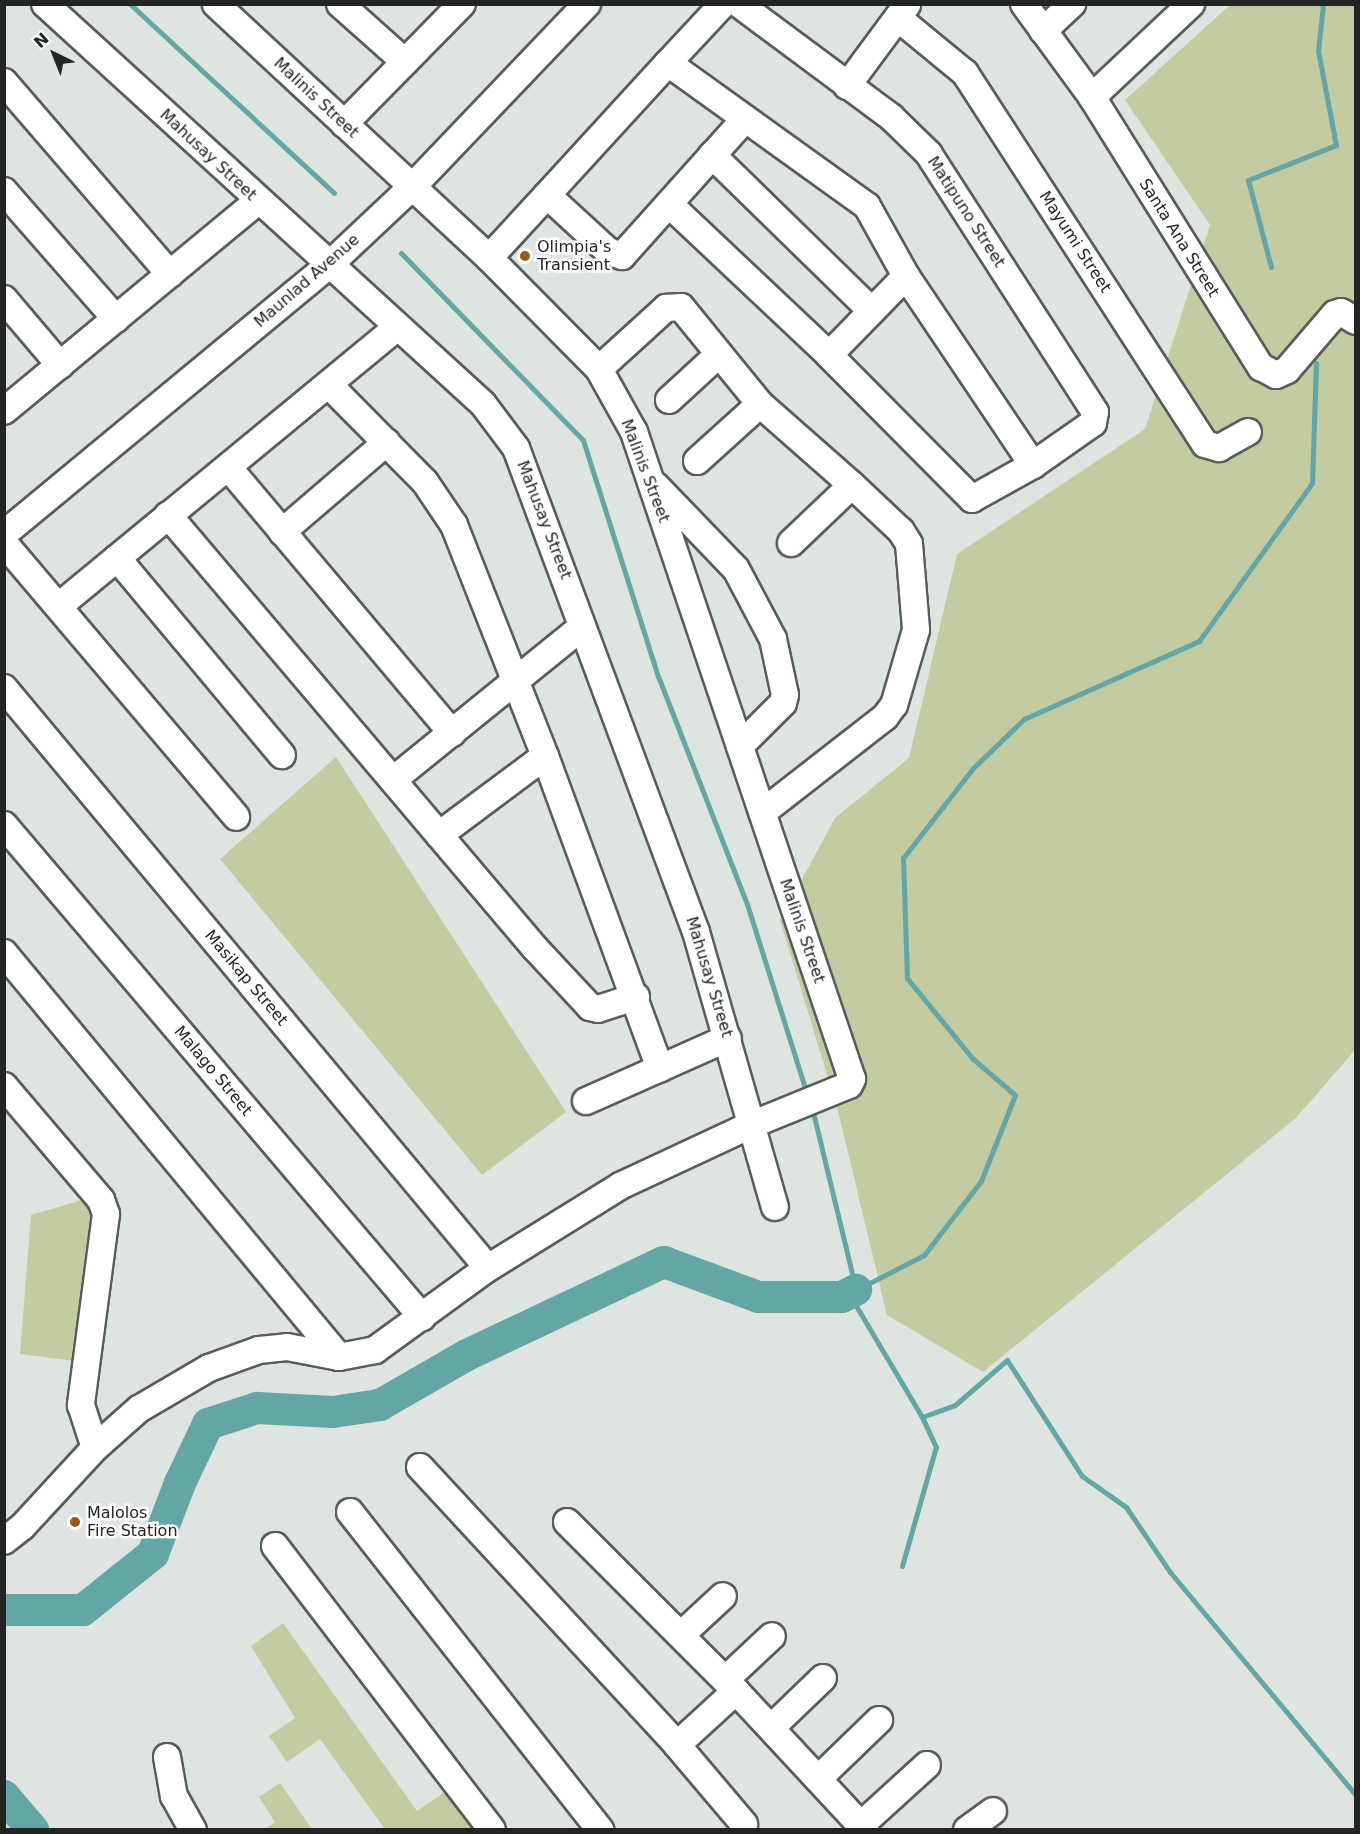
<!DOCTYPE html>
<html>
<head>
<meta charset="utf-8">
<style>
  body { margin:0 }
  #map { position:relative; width:1360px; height:1834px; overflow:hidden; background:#dee5e1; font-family:"DejaVu Sans",sans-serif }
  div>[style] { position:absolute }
  .green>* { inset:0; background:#c2cca0 }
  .stream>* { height:5px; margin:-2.5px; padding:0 2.5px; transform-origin:2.5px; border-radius:2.5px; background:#63a6a5 }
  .river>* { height:32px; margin:-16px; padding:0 16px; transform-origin:16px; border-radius:16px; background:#63a6a5 }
  .roads { filter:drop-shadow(2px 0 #575d59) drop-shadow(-2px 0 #575d59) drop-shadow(0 2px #575d59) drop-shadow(0 -2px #575d59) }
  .minor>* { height:26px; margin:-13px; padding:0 13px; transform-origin:13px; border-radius:13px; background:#fff }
  .dots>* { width:16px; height:16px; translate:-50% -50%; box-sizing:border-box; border:3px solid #fff; border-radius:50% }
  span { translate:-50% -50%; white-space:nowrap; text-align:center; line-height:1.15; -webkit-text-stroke:5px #fff; paint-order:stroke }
  .street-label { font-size:16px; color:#222523 }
  .poi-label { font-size:16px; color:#222523 }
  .left { translate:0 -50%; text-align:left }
  .frame { position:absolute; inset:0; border:6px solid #222523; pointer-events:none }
  .north { position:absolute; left:24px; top:24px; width:60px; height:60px; -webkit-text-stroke:4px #fff; paint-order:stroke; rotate:317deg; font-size:16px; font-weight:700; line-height:24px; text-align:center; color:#222523 }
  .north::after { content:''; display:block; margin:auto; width:21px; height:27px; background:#222523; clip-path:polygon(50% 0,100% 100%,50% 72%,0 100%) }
</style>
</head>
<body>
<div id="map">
  <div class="green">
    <i style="clip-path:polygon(1230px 5px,1355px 5px,1355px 1050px,1296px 1118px,983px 1372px,887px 1315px,837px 1107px,780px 920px,835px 818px,909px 758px,957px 554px,1145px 429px,1210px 225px,1125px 100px)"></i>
    <i style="clip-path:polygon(336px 757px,566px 1112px,482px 1175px,220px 859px)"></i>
    <i style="clip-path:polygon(89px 1198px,93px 1207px,75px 1361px,20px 1354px,31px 1215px)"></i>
    <i style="clip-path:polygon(283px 1623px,417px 1811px,446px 1791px,475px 1829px,385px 1829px,320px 1739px,287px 1762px,269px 1736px,295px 1718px,251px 1646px)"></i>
    <i style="clip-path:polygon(280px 1783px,312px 1829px,266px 1829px,275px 1822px,259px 1797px)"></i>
  </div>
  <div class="stream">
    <i style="left:130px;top:4px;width:278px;rotate:42.8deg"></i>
    <i style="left:401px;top:253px;width:261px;rotate:45.8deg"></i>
    <i style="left:583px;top:440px;width:248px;rotate:72.4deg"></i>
    <i style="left:658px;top:676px;width:245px;rotate:68.7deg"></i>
    <i style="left:747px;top:904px;width:199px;rotate:72.5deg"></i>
    <i style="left:1271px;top:267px;width:90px;rotate:-104.8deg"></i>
    <i style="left:1248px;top:180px;width:95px;rotate:-21.7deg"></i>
    <i style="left:1336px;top:145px;width:96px;rotate:-100.8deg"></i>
    <i style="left:1318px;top:51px;width:47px;rotate:-83.9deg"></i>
    <i style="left:812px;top:1108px;width:187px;rotate:76.4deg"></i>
    <i style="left:856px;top:1290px;width:76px;rotate:-27.2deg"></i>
    <i style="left:924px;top:1255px;width:93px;rotate:-52.4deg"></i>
    <i style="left:981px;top:1181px;width:92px;rotate:-68.4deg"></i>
    <i style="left:1015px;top:1095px;width:55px;rotate:-139.4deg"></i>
    <i style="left:973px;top:1059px;width:104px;rotate:-129.2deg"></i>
    <i style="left:907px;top:978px;width:120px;rotate:-91.9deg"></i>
    <i style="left:903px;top:858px;width:114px;rotate:-52.1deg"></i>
    <i style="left:973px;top:768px;width:71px;rotate:-43.9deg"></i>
    <i style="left:1024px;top:719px;width:192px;rotate:-24deg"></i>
    <i style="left:1199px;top:641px;width:194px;rotate:-54.4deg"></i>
    <i style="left:1312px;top:483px;width:120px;rotate:-88.1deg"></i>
    <i style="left:849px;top:1294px;width:143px;rotate:59.3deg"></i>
    <i style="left:922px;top:1417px;width:35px;rotate:-20deg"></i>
    <i style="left:955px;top:1405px;width:69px;rotate:-40.9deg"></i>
    <i style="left:1007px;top:1360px;width:138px;rotate:57.1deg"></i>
    <i style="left:1082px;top:1476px;width:54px;rotate:35.2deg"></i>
    <i style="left:1126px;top:1507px;width:78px;rotate:55.9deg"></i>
    <i style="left:1170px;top:1572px;width:290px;rotate:50.2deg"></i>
    <i style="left:902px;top:1566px;width:124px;rotate:-74.1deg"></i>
    <i style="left:936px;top:1447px;width:33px;rotate:-115deg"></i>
  </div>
  <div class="river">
    <i style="left:4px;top:1610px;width:79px"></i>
    <i style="left:83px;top:1610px;width:90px;rotate:-38.7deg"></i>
    <i style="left:153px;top:1554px;width:76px;rotate:-69.2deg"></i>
    <i style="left:180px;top:1483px;width:65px;rotate:-64.6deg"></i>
    <i style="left:208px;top:1424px;width:52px;rotate:-18.1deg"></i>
    <i style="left:257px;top:1408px;width:76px;rotate:3deg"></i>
    <i style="left:333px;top:1412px;width:48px;rotate:-8.5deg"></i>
    <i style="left:380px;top:1405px;width:100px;rotate:-29.9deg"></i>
    <i style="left:467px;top:1355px;width:218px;rotate:-25.3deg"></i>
    <i style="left:664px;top:1262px;width:100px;rotate:20.4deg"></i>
    <i style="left:758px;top:1297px;width:84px"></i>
    <i style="left:842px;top:1297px;width:16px;rotate:-27deg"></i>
    <i style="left:4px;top:1796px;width:45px;rotate:49.5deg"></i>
  </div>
  <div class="roads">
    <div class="minor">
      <i style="left:45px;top:4px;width:593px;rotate:42.4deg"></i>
      <i style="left:483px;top:404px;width:55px;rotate:53.1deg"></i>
      <i style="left:516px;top:448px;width:516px;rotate:69.6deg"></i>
      <i style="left:696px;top:932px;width:286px;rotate:74deg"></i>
      <i style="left:340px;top:4px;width:87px;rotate:41.7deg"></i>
      <i style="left:1024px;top:4px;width:115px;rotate:53.8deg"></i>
      <i style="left:1092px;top:97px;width:319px;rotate:58deg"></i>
      <i style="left:1261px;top:367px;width:17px;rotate:28deg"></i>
      <i style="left:1276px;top:375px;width:12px;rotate:-24deg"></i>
      <i style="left:1287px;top:370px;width:74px;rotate:-49.4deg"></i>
      <i style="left:1335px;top:314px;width:6px;rotate:-18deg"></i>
      <i style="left:1341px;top:312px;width:17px;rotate:31deg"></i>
      <i style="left:898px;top:18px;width:87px;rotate:39.4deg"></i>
      <i style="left:965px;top:73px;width:442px;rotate:57.1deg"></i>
      <i style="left:1205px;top:444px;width:15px;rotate:16deg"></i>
      <i style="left:1219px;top:448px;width:33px;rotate:-29deg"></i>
      <i style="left:1043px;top:31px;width:40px;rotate:-43deg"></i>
      <i style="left:668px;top:63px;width:81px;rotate:-47deg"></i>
      <i style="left:4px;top:82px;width:254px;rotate:49.2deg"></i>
      <i style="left:847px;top:86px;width:101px;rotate:-53.5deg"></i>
      <i style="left:1092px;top:97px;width:136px;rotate:-43.2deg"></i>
      <i style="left:344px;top:124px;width:168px;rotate:-45.5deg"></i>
      <i style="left:712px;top:155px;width:223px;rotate:44.3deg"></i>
      <i style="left:4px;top:191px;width:170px;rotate:48.8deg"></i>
      <i style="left:547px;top:195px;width:179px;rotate:-47.5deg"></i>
      <i style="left:668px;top:63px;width:245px;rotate:35.7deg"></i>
      <i style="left:867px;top:206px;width:80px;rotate:60.9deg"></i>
      <i style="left:906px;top:276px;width:228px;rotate:56.1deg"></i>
      <i style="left:669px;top:204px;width:220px;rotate:43.3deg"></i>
      <i style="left:829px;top:355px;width:203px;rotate:45.2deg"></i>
      <i style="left:972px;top:499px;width:70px;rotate:-29.1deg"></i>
      <i style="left:1033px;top:465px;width:73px;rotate:-35deg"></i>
      <i style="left:1093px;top:423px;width:11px;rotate:-80deg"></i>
      <i style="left:1095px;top:412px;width:307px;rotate:-122.8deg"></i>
      <i style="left:929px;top:154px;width:53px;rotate:-135.8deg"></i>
      <i style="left:891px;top:117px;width:189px;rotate:-143.4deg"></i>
      <i style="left:489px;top:258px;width:86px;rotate:-47.4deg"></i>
      <i style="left:547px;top:195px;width:83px;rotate:42.6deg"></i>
      <i style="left:608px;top:251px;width:15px;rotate:20deg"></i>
      <i style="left:622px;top:256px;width:184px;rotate:-48.1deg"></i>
      <i style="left:4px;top:299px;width:87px;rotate:49.7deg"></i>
      <i style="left:829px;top:355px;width:110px;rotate:-45.7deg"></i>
      <i style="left:599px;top:369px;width:91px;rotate:-42.3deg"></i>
      <i style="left:666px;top:308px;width:15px;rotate:-4deg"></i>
      <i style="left:681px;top:307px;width:125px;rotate:50.8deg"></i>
      <i style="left:760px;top:404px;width:123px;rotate:41.4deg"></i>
      <i style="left:852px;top:485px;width:67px;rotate:43.2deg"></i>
      <i style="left:901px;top:531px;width:15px;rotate:58deg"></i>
      <i style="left:909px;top:544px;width:86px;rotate:85.3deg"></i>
      <i style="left:916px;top:630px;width:78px;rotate:106.3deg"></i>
      <i style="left:894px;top:705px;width:15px;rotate:127deg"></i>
      <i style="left:885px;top:717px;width:155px;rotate:142.1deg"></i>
      <i style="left:329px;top:385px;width:136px;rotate:45.3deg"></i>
      <i style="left:425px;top:482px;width:52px;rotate:56deg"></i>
      <i style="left:454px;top:525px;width:248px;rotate:68.5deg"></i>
      <i style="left:545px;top:756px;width:333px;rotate:69.8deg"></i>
      <i style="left:669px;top:400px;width:68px;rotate:-42.6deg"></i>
      <i style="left:4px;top:411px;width:330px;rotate:-39.6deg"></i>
      <i style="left:697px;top:461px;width:85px;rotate:-42.1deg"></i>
      <i style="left:228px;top:467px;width:348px;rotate:49.9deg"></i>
      <i style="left:656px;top:486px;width:115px;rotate:46.1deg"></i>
      <i style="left:736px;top:569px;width:79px;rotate:62.1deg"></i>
      <i style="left:773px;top:639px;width:57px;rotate:77.9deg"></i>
      <i style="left:785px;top:695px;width:8px;rotate:104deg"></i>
      <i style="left:783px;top:703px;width:61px;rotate:135deg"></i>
      <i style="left:168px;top:515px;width:568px;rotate:49.72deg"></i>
      <i style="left:535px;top:948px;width:81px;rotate:47deg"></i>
      <i style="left:590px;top:1007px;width:8px;rotate:14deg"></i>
      <i style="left:598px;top:1009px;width:40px;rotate:-18deg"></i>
      <i style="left:282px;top:532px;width:138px;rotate:-40.6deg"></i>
      <i style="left:4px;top:534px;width:423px;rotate:-39.6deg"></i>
      <i style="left:330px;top:264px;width:114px;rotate:-43.2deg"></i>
      <i style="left:413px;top:186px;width:252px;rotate:-46.3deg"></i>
      <i style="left:4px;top:543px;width:359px;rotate:49.7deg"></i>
      <i style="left:791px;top:543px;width:84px;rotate:-43.6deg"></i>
      <i style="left:117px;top:558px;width:257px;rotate:50.1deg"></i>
      <i style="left:59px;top:606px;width:437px;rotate:-39.5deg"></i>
      <i style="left:4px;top:688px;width:755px;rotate:50.16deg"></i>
      <i style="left:393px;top:780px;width:242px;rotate:-39deg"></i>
      <i style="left:4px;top:825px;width:646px;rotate:49.65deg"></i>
      <i style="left:439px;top:835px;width:132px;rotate:-36.7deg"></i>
      <i style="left:4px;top:953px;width:525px;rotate:50.33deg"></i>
      <i style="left:4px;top:1086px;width:150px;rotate:49.6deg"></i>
      <i style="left:101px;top:1200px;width:15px;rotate:70deg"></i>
      <i style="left:106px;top:1214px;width:193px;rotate:97.5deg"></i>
      <i style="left:81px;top:1405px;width:45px;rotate:72deg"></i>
      <i style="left:586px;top:1101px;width:155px;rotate:-23.9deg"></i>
      <i style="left:420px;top:1467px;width:379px;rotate:47.2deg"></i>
      <i style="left:677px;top:1745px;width:104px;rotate:49.7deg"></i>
      <i style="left:350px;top:1512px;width:405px;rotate:51.8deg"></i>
      <i style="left:567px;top:1522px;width:239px;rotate:45deg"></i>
      <i style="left:736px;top:1691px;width:190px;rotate:47.1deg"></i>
      <i style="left:4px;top:1541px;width:23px;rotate:-38deg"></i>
      <i style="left:22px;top:1527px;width:108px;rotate:-47.3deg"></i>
      <i style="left:95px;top:1448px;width:59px;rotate:-41.6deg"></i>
      <i style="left:139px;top:1409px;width:81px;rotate:-30.4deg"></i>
      <i style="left:209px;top:1368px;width:53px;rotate:-19.8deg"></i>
      <i style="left:259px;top:1350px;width:28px;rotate:-6deg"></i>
      <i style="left:287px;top:1347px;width:53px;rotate:10.9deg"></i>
      <i style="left:339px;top:1357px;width:37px;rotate:-11deg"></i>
      <i style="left:375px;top:1350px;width:140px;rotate:-36deg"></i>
      <i style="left:488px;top:1268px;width:155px;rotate:-31.8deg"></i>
      <i style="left:620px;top:1186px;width:145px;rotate:-25deg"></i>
      <i style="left:751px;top:1125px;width:106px;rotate:-22.2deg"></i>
      <i style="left:849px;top:1085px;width:7px;rotate:-63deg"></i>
      <i style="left:852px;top:1079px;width:683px;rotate:-108.62deg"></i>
      <i style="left:634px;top:432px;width:72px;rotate:-119.1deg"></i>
      <i style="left:599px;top:369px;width:156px;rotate:-134.7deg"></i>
      <i style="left:489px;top:258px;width:373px;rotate:-137.1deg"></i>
      <i style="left:275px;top:1546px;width:357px;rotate:52.6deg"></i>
      <i style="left:681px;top:1635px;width:57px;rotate:-42.9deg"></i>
      <i style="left:725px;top:1680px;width:64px;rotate:-43.1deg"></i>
      <i style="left:771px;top:1728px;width:72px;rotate:-43.9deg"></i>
      <i style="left:677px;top:1745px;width:80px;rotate:-42.5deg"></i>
      <i style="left:167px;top:1757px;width:40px;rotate:80deg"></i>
      <i style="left:174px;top:1796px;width:39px;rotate:61deg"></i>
      <i style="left:818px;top:1779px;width:85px;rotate:-44deg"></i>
      <i style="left:861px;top:1825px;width:89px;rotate:-42.3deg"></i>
      <i style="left:967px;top:1830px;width:32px;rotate:-36deg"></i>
    </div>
  </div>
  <div class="dots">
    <i style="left:525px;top:256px;background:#95591b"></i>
    <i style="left:75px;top:1522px;background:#95591b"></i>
  </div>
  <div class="street-label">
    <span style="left:316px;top:98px;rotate:43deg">Malinis Street</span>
    <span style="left:208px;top:155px;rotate:43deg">Mahusay Street</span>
    <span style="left:966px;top:212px;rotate:57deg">Matipuno Street</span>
    <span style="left:1179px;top:238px;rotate:58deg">Santa Ana Street</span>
    <span style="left:1075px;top:242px;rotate:57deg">Mayumi Street</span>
    <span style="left:307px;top:281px;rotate:-41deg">Maunlad Avenue</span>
    <span style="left:645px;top:471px;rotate:69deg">Malinis Street</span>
    <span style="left:544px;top:520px;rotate:69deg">Mahusay Street</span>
    <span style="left:802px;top:931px;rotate:71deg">Malinis Street</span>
    <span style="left:709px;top:977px;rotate:73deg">Mahusay Street</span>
    <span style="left:246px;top:978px;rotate:50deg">Masikap Street</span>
    <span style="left:213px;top:1071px;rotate:50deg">Malago Street</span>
  </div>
  <div class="poi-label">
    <span class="left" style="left:537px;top:256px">Olimpia's<br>Transient</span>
    <span class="left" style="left:87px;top:1522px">Malolos<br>Fire Station</span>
  </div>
  <div class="frame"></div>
  <div class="north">N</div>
</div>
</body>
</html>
